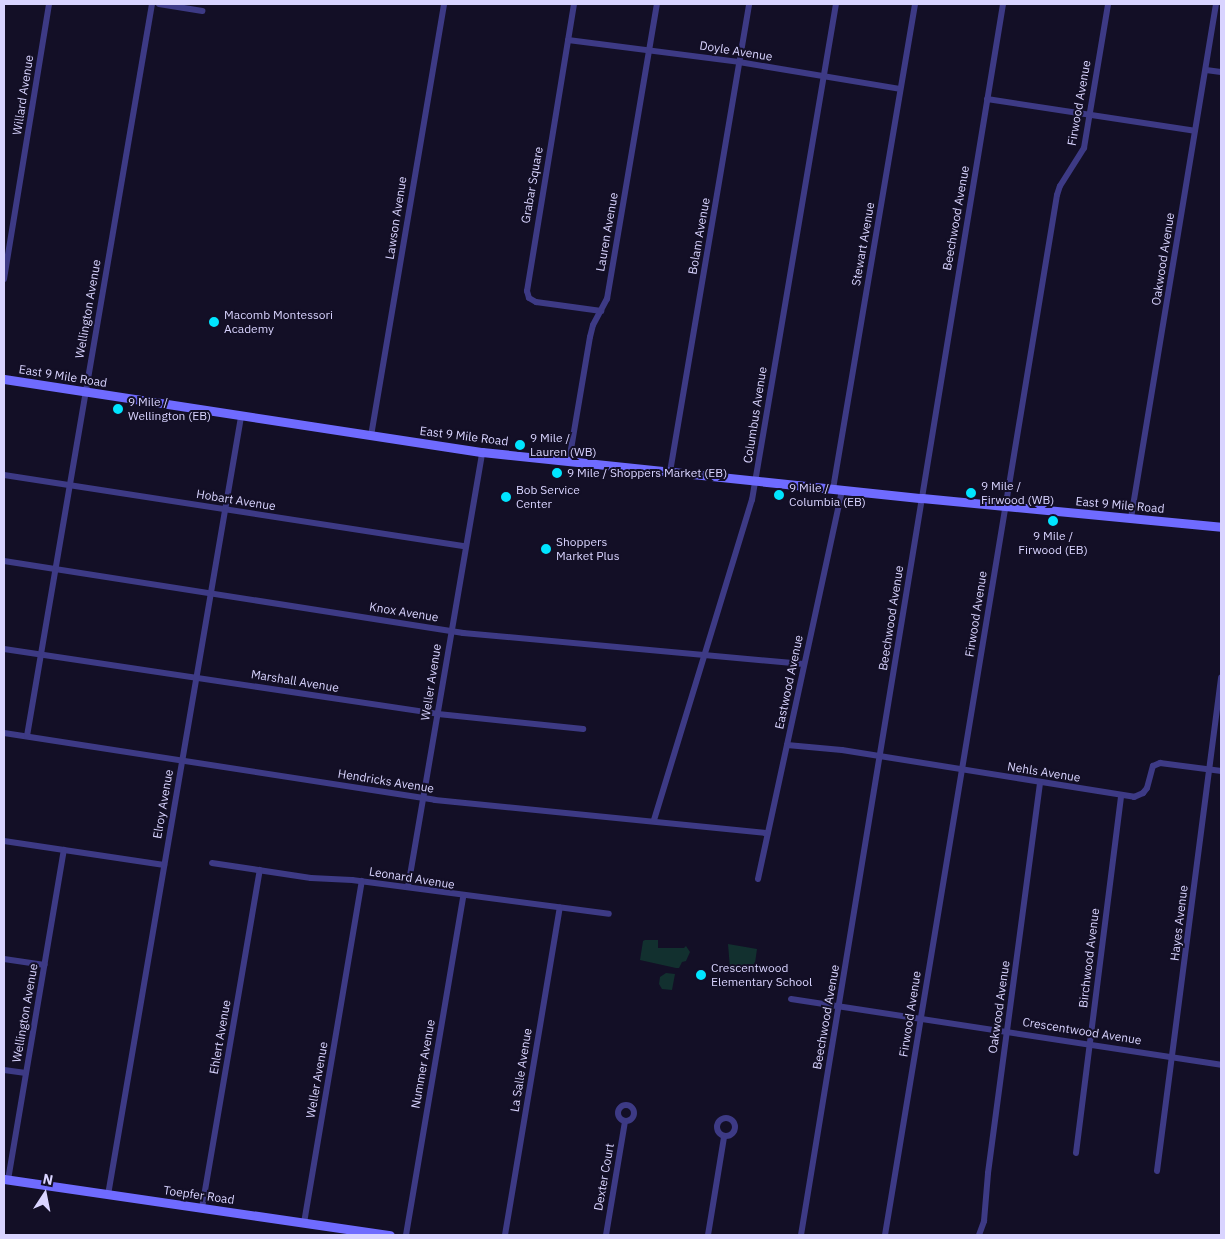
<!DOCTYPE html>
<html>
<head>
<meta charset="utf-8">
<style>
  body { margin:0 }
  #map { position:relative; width:1225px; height:1239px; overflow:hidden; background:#130f26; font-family:"IBM Plex Sans",sans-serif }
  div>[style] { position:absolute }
  .green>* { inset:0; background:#12302f }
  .street>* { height:6px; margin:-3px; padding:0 3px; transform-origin:3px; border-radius:3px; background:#3d3a85 }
  .street>.ring { margin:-3px; padding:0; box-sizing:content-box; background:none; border:6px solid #3d3a85; border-radius:50% }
  .secondary>* { height:9px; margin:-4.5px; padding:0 4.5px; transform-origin:4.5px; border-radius:4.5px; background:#6f6bff }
  .dots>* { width:14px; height:14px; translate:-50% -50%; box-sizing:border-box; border:2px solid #130f26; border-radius:50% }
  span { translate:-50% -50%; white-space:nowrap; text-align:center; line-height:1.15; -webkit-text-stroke:4px #130f26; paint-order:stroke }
  .street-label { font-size:12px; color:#d9d4ff }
  .poi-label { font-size:12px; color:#d9d4ff }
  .left { translate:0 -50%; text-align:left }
  .frame { position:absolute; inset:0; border:5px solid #d9d4ff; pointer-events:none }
  .north { position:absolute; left:20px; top:1169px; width:50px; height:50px; -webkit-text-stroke:4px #130f26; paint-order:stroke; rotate:11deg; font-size:14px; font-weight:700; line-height:20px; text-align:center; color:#d9d4ff }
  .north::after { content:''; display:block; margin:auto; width:18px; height:22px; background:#d9d4ff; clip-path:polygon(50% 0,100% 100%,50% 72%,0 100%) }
</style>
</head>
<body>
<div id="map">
  <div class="green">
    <i style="clip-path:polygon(645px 940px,658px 940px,658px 948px,684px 948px,686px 946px,690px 952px,686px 961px,682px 962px,679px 968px,676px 968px,640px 960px,643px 941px)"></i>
    <i style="clip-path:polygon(728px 944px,757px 949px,754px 970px,740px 969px,740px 972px,730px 968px)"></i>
    <i style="clip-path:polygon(666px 973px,675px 974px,672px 990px,662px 989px,659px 984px,660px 977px)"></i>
  </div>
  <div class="street">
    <i style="left:159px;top:4px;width:44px;rotate:9.2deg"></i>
    <i style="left:574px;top:4px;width:291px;rotate:99.3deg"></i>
    <i style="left:527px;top:291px;width:7px;rotate:74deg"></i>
    <i style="left:529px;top:298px;width:8px;rotate:30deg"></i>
    <i style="left:536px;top:302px;width:66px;rotate:7.9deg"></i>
    <i style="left:568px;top:40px;width:172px;rotate:7.3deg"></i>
    <i style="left:739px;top:62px;width:163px;rotate:9.5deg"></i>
    <i style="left:1206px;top:70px;width:15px;rotate:8deg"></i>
    <i style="left:987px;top:99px;width:210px;rotate:8.7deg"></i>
    <i style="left:4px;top:279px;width:279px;rotate:-80.7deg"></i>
    <i style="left:371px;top:436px;width:438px;rotate:-80.4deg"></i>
    <i style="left:569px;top:461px;width:126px;rotate:-80.4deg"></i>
    <i style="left:590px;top:337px;width:12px;rotate:-76deg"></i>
    <i style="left:593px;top:325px;width:30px;rotate:-62deg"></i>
    <i style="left:607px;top:299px;width:299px;rotate:-80.4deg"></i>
    <i style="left:670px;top:472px;width:475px;rotate:-80.4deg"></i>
    <i style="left:4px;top:475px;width:466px;rotate:8.8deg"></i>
    <i style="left:833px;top:489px;width:492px;rotate:-80.4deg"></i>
    <i style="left:1131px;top:518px;width:521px;rotate:-80.61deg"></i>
    <i style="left:4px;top:561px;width:465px;rotate:8.9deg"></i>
    <i style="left:463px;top:633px;width:342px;rotate:5.2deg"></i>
    <i style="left:4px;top:649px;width:439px;rotate:8.5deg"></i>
    <i style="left:438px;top:714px;width:146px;rotate:5.9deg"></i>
    <i style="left:4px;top:733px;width:436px;rotate:8.8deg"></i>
    <i style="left:435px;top:800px;width:334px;rotate:5.7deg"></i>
    <i style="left:27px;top:736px;width:743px;rotate:-80.31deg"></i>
    <i style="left:787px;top:745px;width:55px;rotate:5.2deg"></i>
    <i style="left:842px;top:750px;width:296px;rotate:9.1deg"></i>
    <i style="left:1134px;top:797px;width:10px;rotate:-24deg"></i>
    <i style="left:1143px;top:793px;width:6px;rotate:-51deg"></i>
    <i style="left:1147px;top:788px;width:23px;rotate:-75deg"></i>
    <i style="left:1153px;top:766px;width:8px;rotate:-23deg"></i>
    <i style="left:1160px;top:763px;width:62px;rotate:7.5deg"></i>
    <i style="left:654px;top:820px;width:335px;rotate:-73deg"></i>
    <i style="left:752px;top:500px;width:503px;rotate:-80.39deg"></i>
    <i style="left:4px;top:841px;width:162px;rotate:8.5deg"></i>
    <i style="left:212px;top:863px;width:100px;rotate:8.6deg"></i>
    <i style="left:311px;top:878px;width:41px;rotate:2.8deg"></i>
    <i style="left:352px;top:880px;width:259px;rotate:7.5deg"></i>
    <i style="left:758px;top:879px;width:398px;rotate:-77.8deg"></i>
    <i style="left:408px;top:887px;width:441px;rotate:-80.3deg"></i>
    <i style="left:4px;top:959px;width:41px;rotate:8.3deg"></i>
    <i style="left:791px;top:999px;width:435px;rotate:8.7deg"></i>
    <i style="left:4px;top:1070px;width:22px;rotate:8deg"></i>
    <i class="ring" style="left:618px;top:1105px;width:10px;height:10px"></i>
    <i class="ring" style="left:717px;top:1118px;width:12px;height:12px"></i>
    <i style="left:1076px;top:1153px;width:360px;rotate:-82.8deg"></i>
    <i style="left:1157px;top:1171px;width:498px;rotate:-82.6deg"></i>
    <i style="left:8px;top:1180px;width:335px;rotate:-80.4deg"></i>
    <i style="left:108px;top:1195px;width:789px;rotate:-80.3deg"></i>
    <i style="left:202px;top:1208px;width:343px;rotate:-80.3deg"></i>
    <i style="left:304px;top:1223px;width:347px;rotate:-80.4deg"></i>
    <i style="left:406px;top:1235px;width:343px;rotate:-80.4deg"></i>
    <i style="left:505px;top:1235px;width:332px;rotate:-80.5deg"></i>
    <i style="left:606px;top:1235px;width:115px;rotate:-80.5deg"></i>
    <i style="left:708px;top:1235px;width:99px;rotate:-80.7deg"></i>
    <i style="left:801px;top:1235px;width:1247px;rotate:-80.68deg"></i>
    <i style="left:885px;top:1235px;width:1054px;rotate:-80.61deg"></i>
    <i style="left:1057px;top:195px;width:9px;rotate:-72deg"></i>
    <i style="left:1060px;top:186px;width:45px;rotate:-57.7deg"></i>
    <i style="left:1084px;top:148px;width:146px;rotate:-80.5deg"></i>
    <i style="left:979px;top:1235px;width:15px;rotate:-70deg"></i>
    <i style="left:984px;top:1221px;width:48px;rotate:-85.2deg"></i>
    <i style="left:988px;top:1173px;width:394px;rotate:-82.4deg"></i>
  </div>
  <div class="secondary">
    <i style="left:4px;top:379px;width:484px;rotate:8.7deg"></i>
    <i style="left:482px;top:452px;width:442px;rotate:6deg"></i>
    <i style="left:922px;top:498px;width:300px;rotate:5.5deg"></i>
    <i style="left:4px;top:1179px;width:390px;rotate:8.3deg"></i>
  </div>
  <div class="dots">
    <i style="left:214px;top:322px;background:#00e5ff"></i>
    <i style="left:118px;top:409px;background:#00e5ff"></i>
    <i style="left:520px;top:445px;background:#00e5ff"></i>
    <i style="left:557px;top:473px;background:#00e5ff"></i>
    <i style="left:971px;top:493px;background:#00e5ff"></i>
    <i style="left:779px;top:495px;background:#00e5ff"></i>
    <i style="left:506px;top:497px;background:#00e5ff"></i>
    <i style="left:1053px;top:521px;background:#00e5ff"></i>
    <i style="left:546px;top:549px;background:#00e5ff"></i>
    <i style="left:701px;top:975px;background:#00e5ff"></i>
  </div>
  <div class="street-label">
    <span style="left:736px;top:51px;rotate:9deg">Doyle Avenue</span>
    <span style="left:23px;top:95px;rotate:-81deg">Willard Avenue</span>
    <span style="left:1079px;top:103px;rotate:-80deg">Firwood Avenue</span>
    <span style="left:532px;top:185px;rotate:-80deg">Grabar Square</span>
    <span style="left:396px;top:218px;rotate:-81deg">Lawson Avenue</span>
    <span style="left:956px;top:218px;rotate:-80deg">Beechwood Avenue</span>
    <span style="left:607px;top:232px;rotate:-80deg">Lauren Avenue</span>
    <span style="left:699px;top:236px;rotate:-80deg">Bolam Avenue</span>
    <span style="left:863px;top:244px;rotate:-80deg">Stewart Avenue</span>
    <span style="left:1163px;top:259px;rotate:-81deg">Oakwood Avenue</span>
    <span style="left:88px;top:309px;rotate:-80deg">Wellington Avenue</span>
    <span style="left:63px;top:376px;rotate:9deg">East 9 Mile Road</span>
    <span style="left:755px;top:415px;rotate:-81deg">Columbus Avenue</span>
    <span style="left:464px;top:436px;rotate:7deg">East 9 Mile Road</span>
    <span style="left:236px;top:500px;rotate:9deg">Hobart Avenue</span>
    <span style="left:1120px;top:505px;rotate:5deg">East 9 Mile Road</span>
    <span style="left:404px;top:612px;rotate:9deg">Knox Avenue</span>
    <span style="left:976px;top:614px;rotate:-81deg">Firwood Avenue</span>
    <span style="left:891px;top:618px;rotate:-81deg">Beechwood Avenue</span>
    <span style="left:295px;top:681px;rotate:9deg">Marshall Avenue</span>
    <span style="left:431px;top:682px;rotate:-81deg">Weller Avenue</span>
    <span style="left:789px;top:682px;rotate:-78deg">Eastwood Avenue</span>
    <span style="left:1044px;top:772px;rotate:9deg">Nehls Avenue</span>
    <span style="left:386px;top:781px;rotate:9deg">Hendricks Avenue</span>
    <span style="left:163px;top:804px;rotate:-80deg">Elroy Avenue</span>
    <span style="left:412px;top:878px;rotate:9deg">Leonard Avenue</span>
    <span style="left:1179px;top:923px;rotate:-83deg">Hayes Avenue</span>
    <span style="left:1089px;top:958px;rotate:-83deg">Birchwood Avenue</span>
    <span style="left:999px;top:1007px;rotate:-82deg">Oakwood Avenue</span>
    <span style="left:25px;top:1013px;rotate:-80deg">Wellington Avenue</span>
    <span style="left:910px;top:1014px;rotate:-81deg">Firwood Avenue</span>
    <span style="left:826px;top:1017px;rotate:-80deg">Beechwood Avenue</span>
    <span style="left:1082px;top:1031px;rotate:9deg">Crescentwood Avenue</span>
    <span style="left:220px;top:1037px;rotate:-80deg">Ehlert Avenue</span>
    <span style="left:423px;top:1064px;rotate:-80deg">Nummer Avenue</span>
    <span style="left:521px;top:1070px;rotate:-81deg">La Salle Avenue</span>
    <span style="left:317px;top:1080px;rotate:-80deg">Weller Avenue</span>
    <span style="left:604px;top:1177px;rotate:-80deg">Dexter Court</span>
    <span style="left:199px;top:1195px;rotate:8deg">Toepfer Road</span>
  </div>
  <div class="poi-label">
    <span class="left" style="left:224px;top:322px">Macomb Montessori<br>Academy</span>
    <span class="left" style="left:128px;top:409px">9 Mile /<br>Wellington (EB)</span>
    <span class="left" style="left:530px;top:445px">9 Mile /<br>Lauren (WB)</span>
    <span class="left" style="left:567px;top:473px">9 Mile / Shoppers Market (EB)</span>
    <span class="left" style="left:981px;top:493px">9 Mile /<br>Firwood (WB)</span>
    <span class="left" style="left:789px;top:495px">9 Mile /<br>Columbia (EB)</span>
    <span class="left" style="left:516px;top:497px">Bob Service<br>Center</span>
    <span style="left:1053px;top:543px">9 Mile /<br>Firwood (EB)</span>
    <span class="left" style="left:556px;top:549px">Shoppers<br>Market Plus</span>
    <span class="left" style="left:711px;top:975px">Crescentwood<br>Elementary School</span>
  </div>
  <div class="frame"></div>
  <div class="north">N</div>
</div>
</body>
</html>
